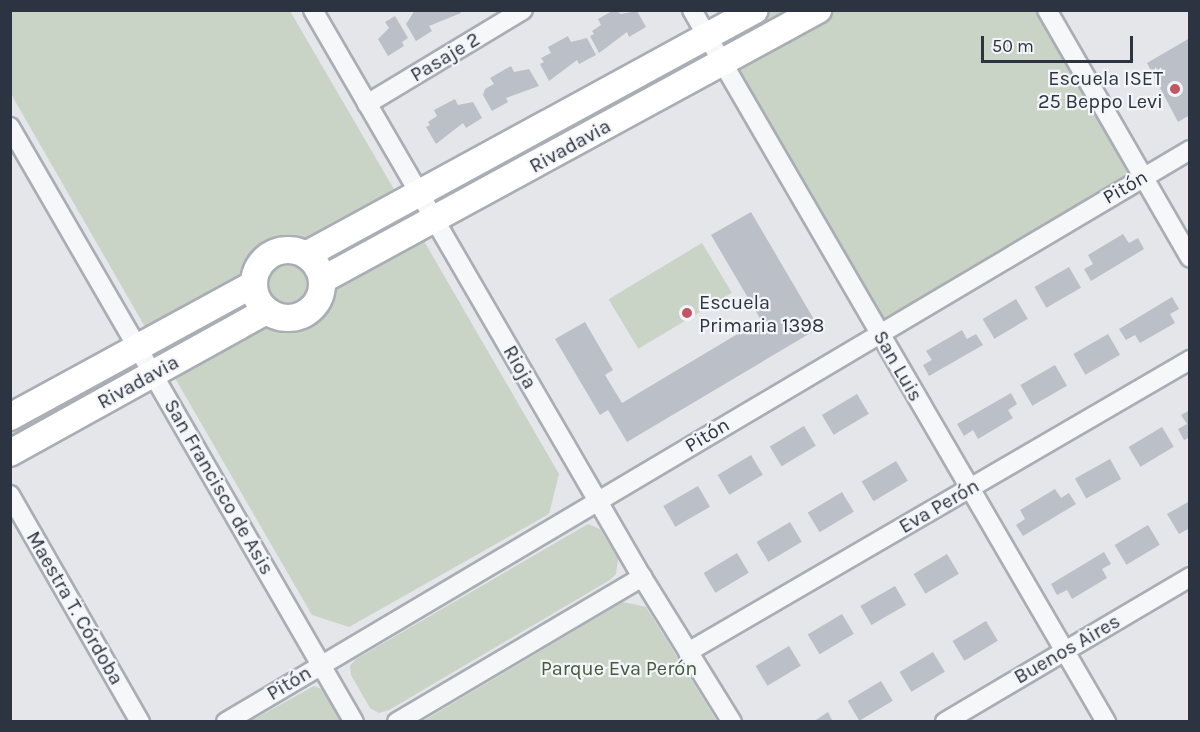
<!DOCTYPE html>
<html>
<head>
<meta charset="utf-8">
<style>
  body { margin:0 }
  #map { position:relative; width:1200px; height:732px; overflow:hidden; background:#e4e6ea; font-family:Karla,sans-serif }
  div>[style] { position:absolute }
  .green>* { inset:0; background:#c9d3c6; transform-origin:0 0 }
  .building>* { inset:0; background:#bbbfc7; transform-origin:0 0 }
  .roads { filter:drop-shadow(2px 0 #a9adb4) drop-shadow(-2px 0 #a9adb4) drop-shadow(0 2px #a9adb4) drop-shadow(0 -2px #a9adb4) }
  .street>* { height:18px; margin:-9px; padding:0 9px; transform-origin:9px; border-radius:9px; background:#f6f7f9 }
  .secondary>* { height:26px; margin:-13px; padding:0 13px; transform-origin:13px; border-radius:13px; background:#fff }
  .secondary>.ring { margin:-13px; padding:0; box-sizing:content-box; background:none; border:26px solid #fff; border-radius:50% }
  .dots>* { width:16px; height:16px; translate:-50% -50%; box-sizing:border-box; border:3px solid #f3f5f8; border-radius:50% }
  span { translate:-50% -50%; white-space:nowrap; text-align:center; line-height:1.15; -webkit-text-stroke:4.5px #f3f5f8; paint-order:stroke }
  .street-label { font-size:20px; color:#2d3441 }
  .poi-label { font-size:20px; color:#2d3441 }
  .right { translate:-100% -50%; text-align:right }
  .left { translate:0 -50%; text-align:left }
  .park-label { font-size:20px; color:#415c3c }
  .frame { position:absolute; inset:0; border:12px solid #2d3441; pointer-events:none }
  .scale { position:absolute; left:981px; top:36px; width:152px; height:27px; box-sizing:border-box; border:3px solid #2d3441; border-top:0; padding-left:8px; font-size:18px; line-height:21px; white-space:nowrap; color:#2d3441; -webkit-text-stroke:4px #f3f5f8; paint-order:stroke }
</style>
</head>
<body>
<div id="map">
  <div class="green">
    <i style="clip-path:polygon(11px 11px,290px 11px,402px 203px,755px 11px,1047px 11px,1143px 177px,879px 333px,722px 63px,417px 229px,559px 474px,549px 514px,349px 627px,312px 615px,168px 366px,11px 453px,11px 417px,152px 339px,11px 94px)"></i>
    <i style="left:702px;top:243px;width:58px;height:109px;rotate:59deg"></i>
    <i style="clip-path:polygon(588px 524px,600px 529px,618px 559px,616px 574px,610px 580px,389px 710px,379px 713px,370px 708px,351px 675px,350px 666px,356px 659px)"></i>
    <i style="clip-path:polygon(623px 602px,646px 607px,717px 721px,423px 721px)"></i>
    <i style="clip-path:polygon(314px 686px,327px 691px,345px 722px,249px 722px)"></i>
  </div>
  <div class="building">
    <i style="clip-path:polygon(415px 10px,460px 10px,461px 13px,429px 26px,432px 31px,416px 41px,406px 24px)"></i>
    <i style="clip-path:polygon(614px 10px,621px 14px,637px 11px,646px 27px,629px 37px,627px 32px,599px 53px,590px 36px,594px 34px,592px 31px,601px 25px,598px 19px)"></i>
    <i style="clip-path:polygon(395px 16px,408px 38px,402px 42px,404px 46px,388px 56px,378px 39px,389px 28px,385px 22px)"></i>
    <i style="clip-path:polygon(568px 36px,571px 42px,587px 38px,596px 55px,579px 64px,577px 60px,549px 81px,540px 64px,544px 62px,541px 58px,551px 53px,548px 47px)"></i>
    <i style="clip-path:polygon(1190px 38px,1190px 115px,1178px 122px,1147px 63px)"></i>
    <i style="clip-path:polygon(511px 66px,514px 72px,529px 69px,539px 86px,506px 98px,508px 102px,492px 111px,483px 95px,485px 89px,494px 84px,490px 78px)"></i>
    <i style="clip-path:polygon(455px 99px,458px 105px,473px 102px,482px 118px,466px 128px,463px 123px,436px 144px,426px 127px,430px 125px,428px 122px,437px 116px,434px 110px)"></i>
    <i style="clip-path:polygon(751px 212px,819px 328px,627px 442px,608px 410px,600px 415px,555px 339px,585px 322px,613px 370px,605px 375px,622px 403px,761px 320px,711px 235px)"></i>
    <i style="clip-path:polygon(1123px 234px,1129px 243px,1138px 238px,1144px 249px,1091px 281px,1084px 269px,1093px 264px,1088px 255px)"></i>
    <i style="left:1069px;top:267px;width:24px;height:40px;rotate:60deg"></i>
    <i style="clip-path:polygon(1172px 297px,1179px 309px,1170px 314px,1175px 323px,1140px 343px,1135px 335px,1126px 340px,1119px 329px)"></i>
    <i style="left:1016px;top:299px;width:23px;height:39px;rotate:59deg"></i>
    <i style="clip-path:polygon(962px 330px,967px 339px,976px 334px,983px 345px,929px 376px,923px 365px,932px 360px,926px 351px)"></i>
    <i style="left:1108px;top:334px;width:24px;height:40px;rotate:60deg"></i>
    <i style="left:1055px;top:365px;width:24px;height:40px;rotate:60deg"></i>
    <i style="clip-path:polygon(1011px 393px,1017px 404px,1008px 410px,1013px 418px,978px 439px,973px 430px,964px 436px,957px 424px)"></i>
    <i style="left:857px;top:394px;width:23px;height:41px;rotate:59deg"></i>
    <i style="clip-path:polygon(1190px 410px,1190px 437px,1184px 440px,1178px 429px,1187px 424px,1181px 415px)"></i>
    <i style="left:804px;top:426px;width:23px;height:40px;rotate:59deg"></i>
    <i style="left:1162px;top:427px;width:23px;height:39px;rotate:59deg"></i>
    <i style="left:751px;top:455px;width:23px;height:39px;rotate:59deg"></i>
    <i style="left:1110px;top:459px;width:23px;height:40px;rotate:61deg"></i>
    <i style="left:896px;top:461px;width:23px;height:40px;rotate:59deg"></i>
    <i style="left:698px;top:486px;width:24px;height:40px;rotate:60deg"></i>
    <i style="clip-path:polygon(1055px 489px,1061px 498px,1069px 493px,1076px 504px,1023px 536px,1016px 525px,1025px 519px,1020px 510px)"></i>
    <i style="left:842px;top:492px;width:23px;height:40px;rotate:59deg"></i>
    <i style="clip-path:polygon(1190px 501px,1190px 528px,1179px 534px,1167px 514px)"></i>
    <i style="left:790px;top:522px;width:23px;height:39px;rotate:59deg"></i>
    <i style="left:1148px;top:525px;width:23px;height:39px;rotate:59deg"></i>
    <i style="clip-path:polygon(1104px 552px,1111px 564px,1102px 569px,1107px 578px,1072px 599px,1067px 590px,1057px 595px,1051px 584px)"></i>
    <i style="left:737px;top:553px;width:23px;height:39px;rotate:59deg"></i>
    <i style="left:947px;top:554px;width:23px;height:39px;rotate:59deg"></i>
    <i style="left:895px;top:586px;width:22px;height:40px;rotate:60deg"></i>
    <i style="left:842px;top:614px;width:23px;height:40px;rotate:59deg"></i>
    <i style="left:986px;top:621px;width:23px;height:39px;rotate:59deg"></i>
    <i style="left:789px;top:646px;width:23px;height:39px;rotate:59deg"></i>
    <i style="left:933px;top:652px;width:23px;height:39px;rotate:59deg"></i>
    <i style="left:881px;top:681px;width:23px;height:39px;rotate:59deg"></i>
    <i style="clip-path:polygon(828px 712px,833px 722px,813px 722px)"></i>
  </div>
  <div class="roads">
    <div class="street">
      <i style="left:313px;top:10px;width:656px;rotate:59.88deg"></i>
      <i style="left:642px;top:577px;width:171px;rotate:58.2deg"></i>
      <i style="left:692px;top:10px;width:824px;rotate:59.82deg"></i>
      <i style="left:1047px;top:10px;width:286px;rotate:60deg"></i>
      <i style="left:367px;top:104px;width:182px;rotate:-31.1deg"></i>
      <i style="left:10px;top:127px;width:687px;rotate:59.97deg"></i>
      <i style="left:10px;top:495px;width:262px;rotate:60.2deg"></i>
      <i style="left:688px;top:652px;width:581px;rotate:-30.19deg"></i>
      <i style="left:226px;top:722px;width:1121px;rotate:-30.68deg"></i>
      <i style="left:397px;top:722px;width:285px;rotate:-30.6deg"></i>
      <i style="left:945px;top:722px;width:285px;rotate:-30.6deg"></i>
    </div>
    <div class="secondary">
      <i class="ring" style="left:254px;top:250px;width:42px;height:42px"></i>
      <i style="left:306px;top:255px;width:511px;rotate:-28.62deg"></i>
      <i style="left:322px;top:280px;width:565px;rotate:-28.56deg"></i>
      <i style="left:10px;top:417px;width:278px;rotate:-28.6deg"></i>
      <i style="left:10px;top:453px;width:293px;rotate:-29deg"></i>
    </div>
  </div>
  <div class="dots">
    <i style="left:1175px;top:89px;background:#c25664"></i>
    <i style="left:687px;top:313px;background:#c25664"></i>
  </div>
  <div class="street-label">
    <span style="left:445px;top:57px;rotate:-31deg">Pasaje 2</span>
    <span style="left:570px;top:146px;rotate:-29deg">Rivadavia</span>
    <span style="left:1125px;top:187px;rotate:-30deg">Pitón</span>
    <span style="left:898px;top:366px;rotate:60deg">San Luis</span>
    <span style="left:520px;top:367px;rotate:60deg">Rioja</span>
    <span style="left:138px;top:382px;rotate:-29deg">Rivadavia</span>
    <span style="left:707px;top:435px;rotate:-31deg">Pitón</span>
    <span style="left:219px;top:487px;rotate:60deg">San Francisco de Asis</span>
    <span style="left:939px;top:506px;rotate:-30deg">Eva Perón</span>
    <span style="left:75px;top:608px;rotate:60deg">Maestra T. Córdoba</span>
    <span style="left:1067px;top:649px;rotate:-30deg">Buenos Aires</span>
    <span style="left:289px;top:683px;rotate:-31deg">Pitón</span>
  </div>
  <div class="poi-label">
    <span class="right" style="left:1163px;top:90px">Escuela ISET<br>25 Beppo Levi</span>
    <span class="left" style="left:699px;top:314px">Escuela<br>Primaria 1398</span>
  </div>
  <div class="park-label">
    <span style="left:619px;top:668px">Parque Eva Perón</span>
  </div>
  <div class="frame"></div>
  <div class="scale">50 m</div>
</div>
</body>
</html>
